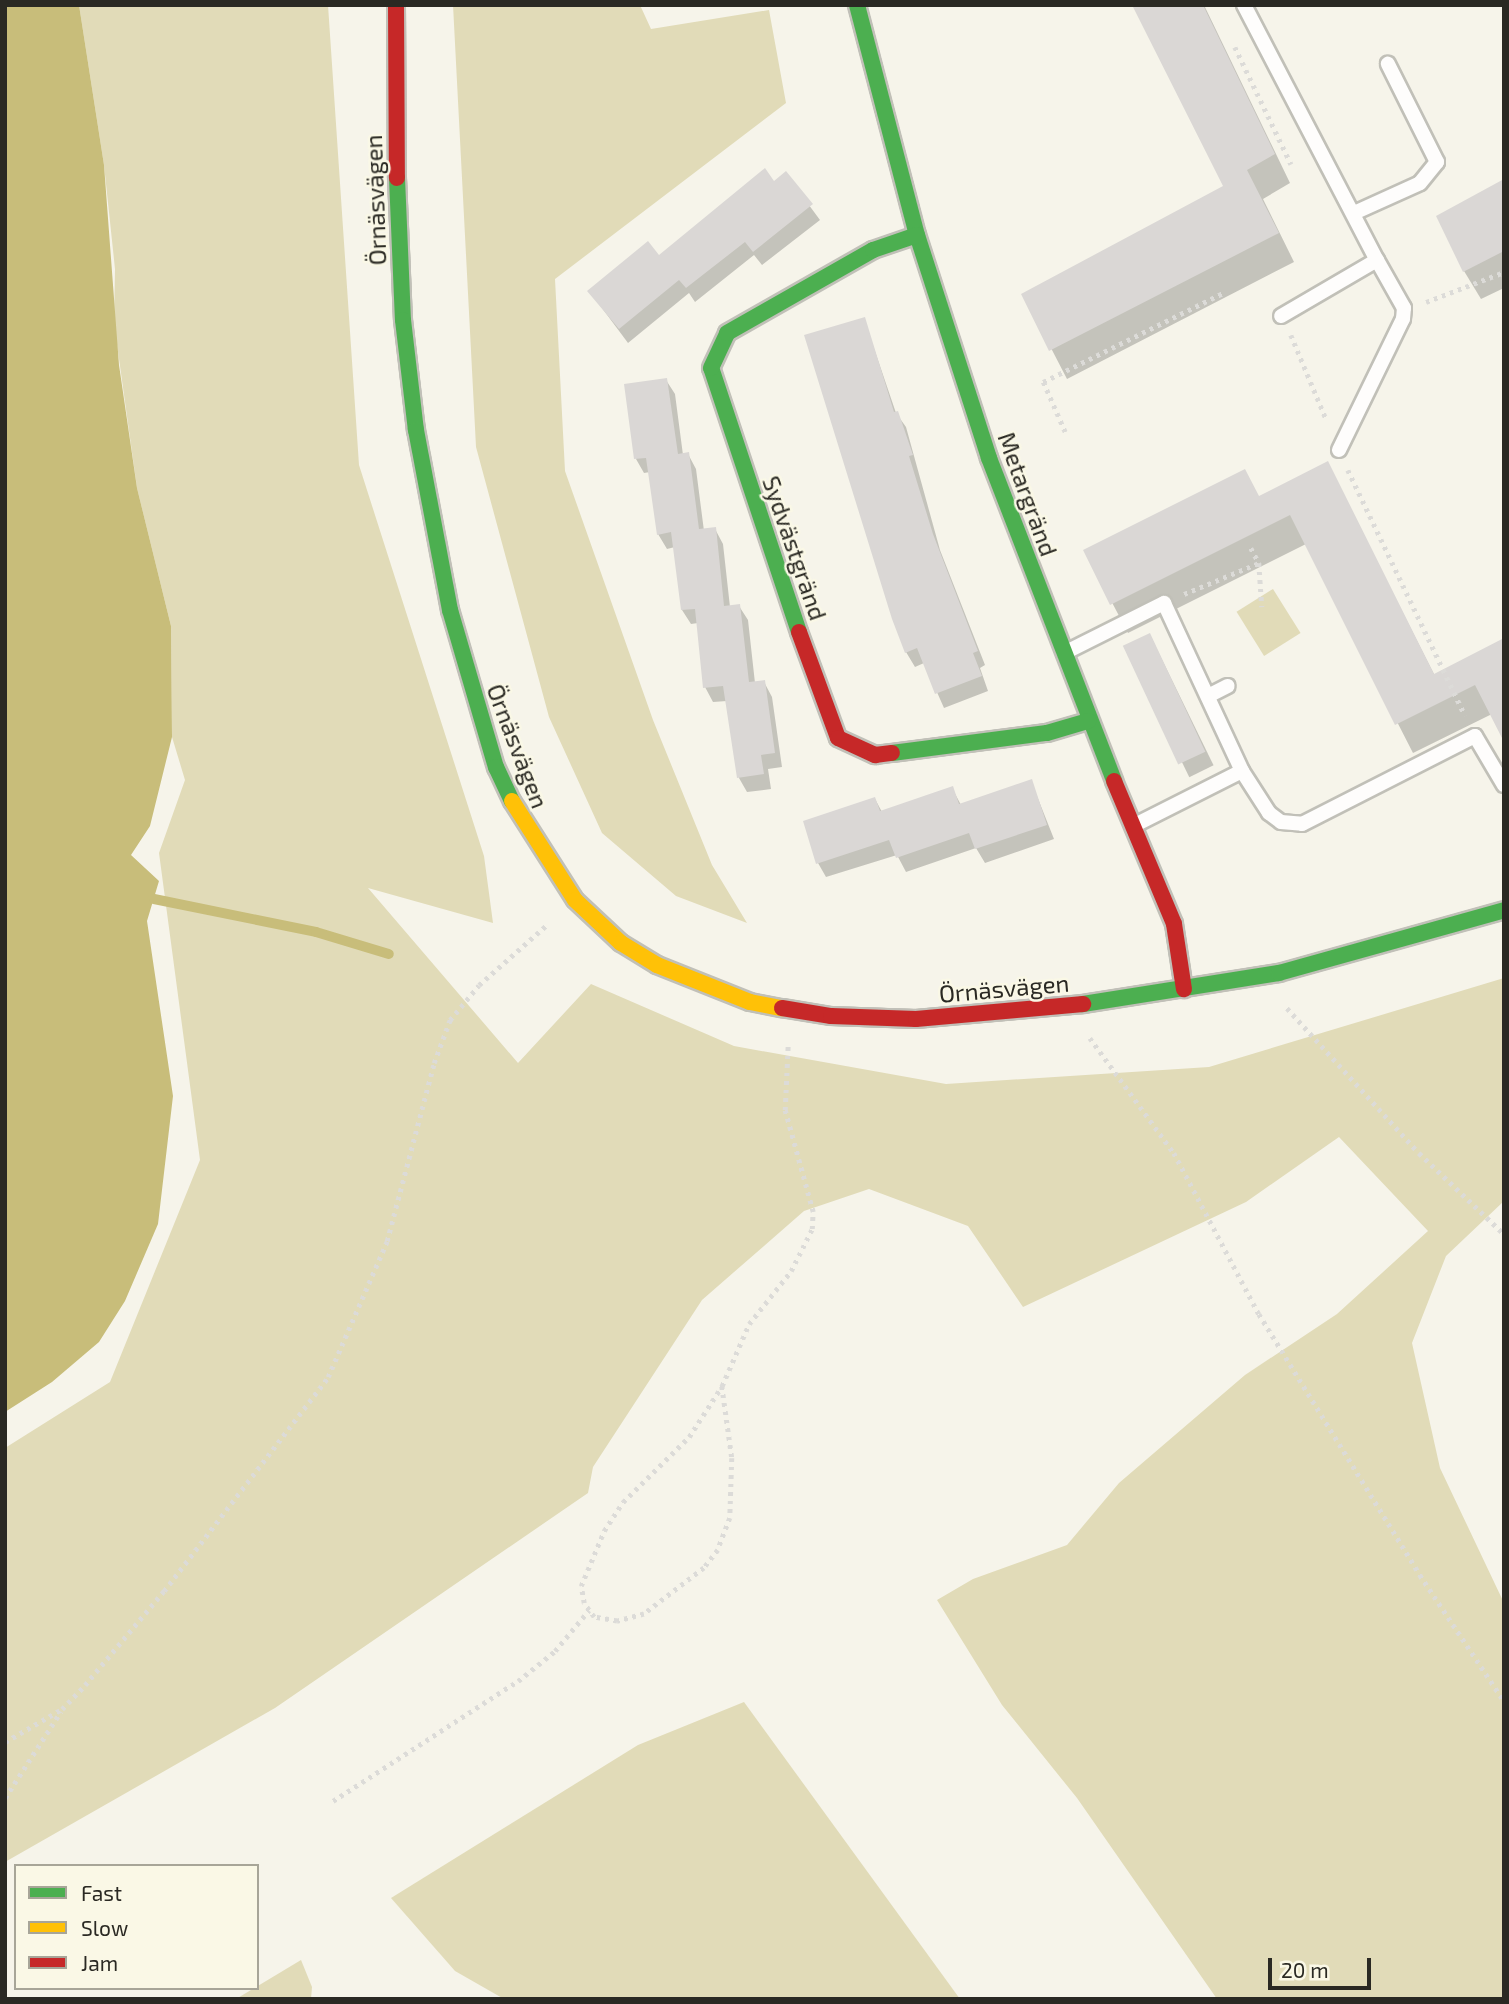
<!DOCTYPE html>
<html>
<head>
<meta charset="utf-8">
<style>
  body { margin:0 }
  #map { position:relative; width:1509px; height:2004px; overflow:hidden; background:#f6f4ea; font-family:"Exo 2",sans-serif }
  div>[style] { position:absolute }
  .green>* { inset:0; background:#e1dbb8; transform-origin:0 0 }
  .water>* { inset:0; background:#c8bd7a }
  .shadow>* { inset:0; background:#0003; transform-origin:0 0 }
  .stream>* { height:10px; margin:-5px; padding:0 5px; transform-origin:5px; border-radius:5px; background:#c8bd7a }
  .building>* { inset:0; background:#dad7d5; transform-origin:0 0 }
  .path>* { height:4.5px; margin-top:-2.25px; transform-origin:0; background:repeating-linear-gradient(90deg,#dcdbd8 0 3.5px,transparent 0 8.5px) }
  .roads { filter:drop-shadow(2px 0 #c1c0b8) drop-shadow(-2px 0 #c1c0b8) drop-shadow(0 2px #c1c0b8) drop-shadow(0 -2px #c1c0b8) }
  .lane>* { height:14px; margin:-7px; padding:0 7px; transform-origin:7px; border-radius:7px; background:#fefdfc }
  .fast>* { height:16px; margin:-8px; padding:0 8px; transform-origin:8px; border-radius:8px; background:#4caf50 }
  .slow>* { height:16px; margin:-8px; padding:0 8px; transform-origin:8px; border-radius:8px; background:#ffc107 }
  .jam>* { height:16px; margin:-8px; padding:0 8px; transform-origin:8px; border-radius:8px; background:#c62828 }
  span { translate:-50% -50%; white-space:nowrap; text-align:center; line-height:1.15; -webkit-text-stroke:5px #faf8e6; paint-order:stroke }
  .street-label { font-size:24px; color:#2a2923 }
  .frame { position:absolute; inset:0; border:7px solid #2a2923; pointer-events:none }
  .legend { position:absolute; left:14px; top:1864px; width:245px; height:126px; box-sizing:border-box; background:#faf8e6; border:2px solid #a7a598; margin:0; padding:9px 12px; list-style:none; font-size:21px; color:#2a2923 }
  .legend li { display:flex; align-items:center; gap:14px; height:35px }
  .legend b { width:35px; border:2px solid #a7a598 }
  .scale { position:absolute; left:1268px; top:1958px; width:103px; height:32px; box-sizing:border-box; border:4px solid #2a2923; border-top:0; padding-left:9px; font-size:21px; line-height:24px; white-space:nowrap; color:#2a2923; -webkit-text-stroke:5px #faf8e6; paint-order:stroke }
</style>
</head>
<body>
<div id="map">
  <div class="green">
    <i style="clip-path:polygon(79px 5px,328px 5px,359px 465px,484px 856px,493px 923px,368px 888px,518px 1063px,591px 984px,734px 1046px,946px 1084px,1209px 1067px,1504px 978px,1504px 1201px,1446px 1256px,1412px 1343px,1440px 1468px,1504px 1603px,1504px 1999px,1217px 1999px,1077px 1798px,1002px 1705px,937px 1600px,973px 1579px,1067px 1545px,1119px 1483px,1245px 1375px,1337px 1314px,1428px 1231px,1339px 1137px,1246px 1202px,1023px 1307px,968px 1226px,869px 1189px,804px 1211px,702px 1300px,593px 1467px,588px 1493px,275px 1708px,5px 1862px,5px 1448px,110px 1382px,200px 1160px,159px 853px,185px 780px,172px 737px,171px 626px,137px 488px,114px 323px,115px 269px,104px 165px)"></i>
    <i style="clip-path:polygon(453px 5px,640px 5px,651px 29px,769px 10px,786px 103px,555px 279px,565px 471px,653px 720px,712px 865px,747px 923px,676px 896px,602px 833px,549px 717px,476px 447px)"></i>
    <i style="left:1273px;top:589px;width:52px;height:43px;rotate:58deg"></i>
    <i style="clip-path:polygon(744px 1702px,960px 1999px,504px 1999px,455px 1971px,391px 1898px,638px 1745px)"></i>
    <i style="clip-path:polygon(301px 1960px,312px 1987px,311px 1999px,236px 1999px)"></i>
  </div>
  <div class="water">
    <i style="clip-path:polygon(5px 5px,79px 5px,104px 165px,119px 365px,137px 488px,171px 626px,172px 737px,150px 826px,131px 855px,159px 881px,147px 921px,173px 1096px,158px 1224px,125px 1301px,99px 1342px,52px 1382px,5px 1412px)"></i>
  </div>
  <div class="shadow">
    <i style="clip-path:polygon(1134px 5px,1204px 5px,1290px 183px,1263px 199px,1294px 262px,1067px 379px,1023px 294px,1226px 187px)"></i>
    <i style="clip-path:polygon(786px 174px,820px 220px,762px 265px,754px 255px,695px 302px,689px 293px,628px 343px,590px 292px,658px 257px)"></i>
    <i style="clip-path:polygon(1504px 181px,1504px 288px,1481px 299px,1464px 271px)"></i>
    <i style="clip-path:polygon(864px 319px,896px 413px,906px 427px,940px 550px,985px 665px,980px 668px,988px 691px,944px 708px,924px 663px,915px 667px,906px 652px)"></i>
    <i style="clip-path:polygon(666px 380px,675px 394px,683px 455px,688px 454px,696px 469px,704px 531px,715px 529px,723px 544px,730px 607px,739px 606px,748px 620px,755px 683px,764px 682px,772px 697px,782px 767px,768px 769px,771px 789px,747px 792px,739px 778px,727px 701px,713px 702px,705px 687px,698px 623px,691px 624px,682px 610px,675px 547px,667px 549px,658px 534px,650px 472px,644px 473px,636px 459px)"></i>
    <i style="clip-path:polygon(1327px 464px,1435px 676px,1504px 640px,1492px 714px,1413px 753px,1306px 544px,1128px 633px,1085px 551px,1260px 498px)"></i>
    <i style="left:1150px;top:635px;width:145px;height:27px;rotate:64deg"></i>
    <i style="clip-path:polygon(1031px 781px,1054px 839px,985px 863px,976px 848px,906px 872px,897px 855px,826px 877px,818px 863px,875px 799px,882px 812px,952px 788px,961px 805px)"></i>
  </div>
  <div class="stream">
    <i style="left:154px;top:899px;width:165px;rotate:11.5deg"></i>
    <i style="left:316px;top:932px;width:76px;rotate:16.8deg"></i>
  </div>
  <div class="building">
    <i style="clip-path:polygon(1132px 5px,1203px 5px,1275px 154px,1247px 170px,1279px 233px,1049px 351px,1021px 294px,1223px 186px)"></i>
    <i style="clip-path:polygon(765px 168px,774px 181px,786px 171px,813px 204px,753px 252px,745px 242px,686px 288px,679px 280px,619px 329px,587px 291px,648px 241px,659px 255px)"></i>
    <i style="clip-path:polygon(1504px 179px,1504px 251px,1463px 272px,1436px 216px)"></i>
    <i style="clip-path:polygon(865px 317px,894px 412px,898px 411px,913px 455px,909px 456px,933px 534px,978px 651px,973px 653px,982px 676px,935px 694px,917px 648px,905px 653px,892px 619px,804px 335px)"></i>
    <i style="clip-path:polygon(667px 378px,678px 454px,689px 452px,699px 529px,716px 527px,724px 606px,740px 604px,749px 682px,765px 680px,775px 753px,761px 755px,764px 774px,737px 778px,723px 686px,703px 688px,695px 609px,681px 610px,671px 532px,657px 535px,646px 458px,634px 459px,624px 384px)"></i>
    <i style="clip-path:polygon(1328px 461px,1434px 674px,1504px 638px,1504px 742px,1475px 685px,1395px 725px,1290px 515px,1110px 605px,1083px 550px,1245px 469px,1259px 496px)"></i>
    <i style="left:1150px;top:633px;width:131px;height:30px;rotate:65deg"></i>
    <i style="clip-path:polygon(1032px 779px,1047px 825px,975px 849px,969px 833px,896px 858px,889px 840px,816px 864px,803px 821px,875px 797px,880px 811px,953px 786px,959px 804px)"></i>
  </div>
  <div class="path">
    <i style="left:1235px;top:47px;width:130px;rotate:64.4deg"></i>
    <i style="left:1426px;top:302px;width:84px;rotate:-21deg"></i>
    <i style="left:1291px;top:335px;width:93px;rotate:67.3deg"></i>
    <i style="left:1065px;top:432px;width:55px;rotate:-113.7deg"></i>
    <i style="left:1043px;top:382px;width:203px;rotate:-26.3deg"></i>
    <i style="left:1348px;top:470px;width:272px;rotate:64.5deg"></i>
    <i style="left:1251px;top:548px;width:17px;rotate:62deg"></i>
    <i style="left:1259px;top:563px;width:44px;rotate:86.1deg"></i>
    <i style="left:1184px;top:594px;width:81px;rotate:-22.5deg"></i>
    <i style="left:1287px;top:1008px;width:196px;rotate:47.7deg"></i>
    <i style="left:1419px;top:1153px;width:117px;rotate:43.6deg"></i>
    <i style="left:1090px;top:1038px;width:142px;rotate:53.9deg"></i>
    <i style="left:1174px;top:1153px;width:182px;rotate:62.2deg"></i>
    <i style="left:1259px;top:1314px;width:307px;rotate:58.3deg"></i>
    <i style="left:1420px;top:1575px;width:151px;rotate:56.3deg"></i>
    <i style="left:722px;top:1386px;width:73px;rotate:82.1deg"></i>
    <i style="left:732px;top:1458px;width:60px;rotate:91.9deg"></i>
    <i style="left:730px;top:1518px;width:34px;rotate:111deg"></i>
    <i style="left:718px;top:1550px;width:23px;rotate:128deg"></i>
    <i style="left:704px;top:1568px;width:76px;rotate:142.5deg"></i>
    <i style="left:644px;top:1614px;width:28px;rotate:165deg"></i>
    <i style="left:617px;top:1621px;width:23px;rotate:-170deg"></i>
    <i style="left:594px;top:1617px;width:17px;rotate:-126deg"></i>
    <i style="left:584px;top:1603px;width:17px;rotate:-100deg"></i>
    <i style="left:581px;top:1586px;width:60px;rotate:-67.3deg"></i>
    <i style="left:604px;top:1531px;width:35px;rotate:-57deg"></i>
    <i style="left:623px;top:1502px;width:93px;rotate:-44.6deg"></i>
    <i style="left:689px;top:1437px;width:61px;rotate:-57.1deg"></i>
    <i style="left:722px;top:1386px;width:68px;rotate:-66.5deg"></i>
    <i style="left:749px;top:1324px;width:68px;rotate:-51.6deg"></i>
    <i style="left:791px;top:1271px;width:47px;rotate:-63.4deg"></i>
    <i style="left:812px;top:1229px;width:17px;rotate:-87deg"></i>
    <i style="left:813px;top:1212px;width:106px;rotate:-105.4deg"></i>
    <i style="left:785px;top:1110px;width:66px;rotate:-87.4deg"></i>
    <i style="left:5px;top:1742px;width:66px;rotate:-30.1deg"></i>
    <i style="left:62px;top:1709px;width:33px;rotate:-46deg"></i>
    <i style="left:85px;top:1685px;width:123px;rotate:-50deg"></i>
    <i style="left:164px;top:1591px;width:270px;rotate:-52.5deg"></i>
    <i style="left:328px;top:1377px;width:148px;rotate:-66.5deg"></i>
    <i style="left:387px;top:1241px;width:184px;rotate:-75.2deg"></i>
    <i style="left:434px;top:1063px;width:46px;rotate:-69.6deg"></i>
    <i style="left:450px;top:1020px;width:45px;rotate:-50.4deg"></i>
    <i style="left:479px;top:985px;width:92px;rotate:-41.5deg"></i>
    <i style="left:5px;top:1798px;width:103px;rotate:-57.2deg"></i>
    <i style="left:333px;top:1801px;width:221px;rotate:-33deg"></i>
    <i style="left:518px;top:1681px;width:48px;rotate:-39deg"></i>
    <i style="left:555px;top:1651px;width:53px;rotate:-50.3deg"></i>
  </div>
  <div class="roads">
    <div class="lane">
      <i style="left:1244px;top:5px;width:288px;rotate:62.5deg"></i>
      <i style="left:1377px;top:260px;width:111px;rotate:149.7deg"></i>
      <i style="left:1354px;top:213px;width:72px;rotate:-24.4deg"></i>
      <i style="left:1420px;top:183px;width:27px;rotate:-51deg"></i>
      <i style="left:1437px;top:162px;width:110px;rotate:-116.6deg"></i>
      <i style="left:1339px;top:450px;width:146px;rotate:-64deg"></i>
      <i style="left:1403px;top:319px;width:11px;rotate:-85deg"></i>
      <i style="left:1404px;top:308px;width:55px;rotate:-119.4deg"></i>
      <i style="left:1064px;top:653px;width:112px;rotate:-26.6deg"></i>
      <i style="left:1164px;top:603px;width:185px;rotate:65.1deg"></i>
      <i style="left:1242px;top:771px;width:50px;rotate:57.3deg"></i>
      <i style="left:1269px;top:813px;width:15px;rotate:37deg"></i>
      <i style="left:1281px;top:822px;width:21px;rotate:5deg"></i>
      <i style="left:1302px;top:824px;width:194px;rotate:-27deg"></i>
      <i style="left:1475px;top:736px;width:57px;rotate:59.4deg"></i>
      <i style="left:1208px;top:696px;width:22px;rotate:-27deg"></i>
      <i style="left:1133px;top:826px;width:122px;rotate:-26.8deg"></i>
    </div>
    <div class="fast">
      <i style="left:857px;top:5px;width:238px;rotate:75.4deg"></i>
      <i style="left:917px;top:235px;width:234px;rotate:72.1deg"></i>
      <i style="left:989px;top:458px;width:346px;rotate:68.8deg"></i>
      <i style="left:397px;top:178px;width:142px;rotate:87.6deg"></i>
      <i style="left:403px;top:320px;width:111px;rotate:83.3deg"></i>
      <i style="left:416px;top:430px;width:183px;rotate:79.3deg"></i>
      <i style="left:450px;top:610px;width:164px;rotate:73.7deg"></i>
      <i style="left:496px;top:767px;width:38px;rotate:65deg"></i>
      <i style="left:799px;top:632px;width:278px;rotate:-108.4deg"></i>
      <i style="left:711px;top:368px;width:38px;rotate:-65deg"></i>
      <i style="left:727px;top:333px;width:168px;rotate:-29.6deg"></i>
      <i style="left:873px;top:250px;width:46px;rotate:-18.8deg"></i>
      <i style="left:892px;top:753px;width:156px;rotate:-7.4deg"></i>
      <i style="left:1047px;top:733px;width:43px;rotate:-16.3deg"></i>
      <i style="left:1083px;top:1004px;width:198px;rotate:-9deg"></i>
      <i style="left:1279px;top:973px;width:234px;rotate:-15.6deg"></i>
    </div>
    <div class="slow">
      <i style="left:512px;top:801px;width:117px;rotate:57.5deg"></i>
      <i style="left:575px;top:900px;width:63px;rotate:43.1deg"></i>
      <i style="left:621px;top:943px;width:42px;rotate:31.4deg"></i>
      <i style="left:657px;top:965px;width:100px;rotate:21.7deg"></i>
      <i style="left:750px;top:1002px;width:33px;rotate:11deg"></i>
    </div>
    <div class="jam">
      <i style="left:396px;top:5px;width:173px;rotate:89.7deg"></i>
      <i style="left:799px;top:632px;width:113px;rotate:69.8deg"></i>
      <i style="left:838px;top:738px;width:41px;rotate:24.7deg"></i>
      <i style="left:875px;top:755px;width:17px;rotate:-7deg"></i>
      <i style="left:1114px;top:781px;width:155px;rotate:67.2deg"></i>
      <i style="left:1174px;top:924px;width:66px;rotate:81.3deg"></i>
      <i style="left:782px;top:1008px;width:50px;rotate:9.3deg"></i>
      <i style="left:831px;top:1016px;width:85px;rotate:2deg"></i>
      <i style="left:916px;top:1019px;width:168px;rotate:-5.1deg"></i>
    </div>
  </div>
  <div class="street-label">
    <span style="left:375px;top:200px;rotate:-92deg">Örnäsvägen</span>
    <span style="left:1028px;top:494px;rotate:70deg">Metargränd</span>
    <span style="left:795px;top:548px;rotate:71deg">Sydvästgränd</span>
    <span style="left:518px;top:746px;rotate:69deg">Örnäsvägen</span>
    <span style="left:1004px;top:988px;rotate:-5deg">Örnäsvägen</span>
  </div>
  <div class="frame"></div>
  <ul class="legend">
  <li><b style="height:9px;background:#4caf50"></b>Fast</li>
  <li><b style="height:9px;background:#ffc107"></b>Slow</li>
  <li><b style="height:9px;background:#c62828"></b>Jam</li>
  </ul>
  <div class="scale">20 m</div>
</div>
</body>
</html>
